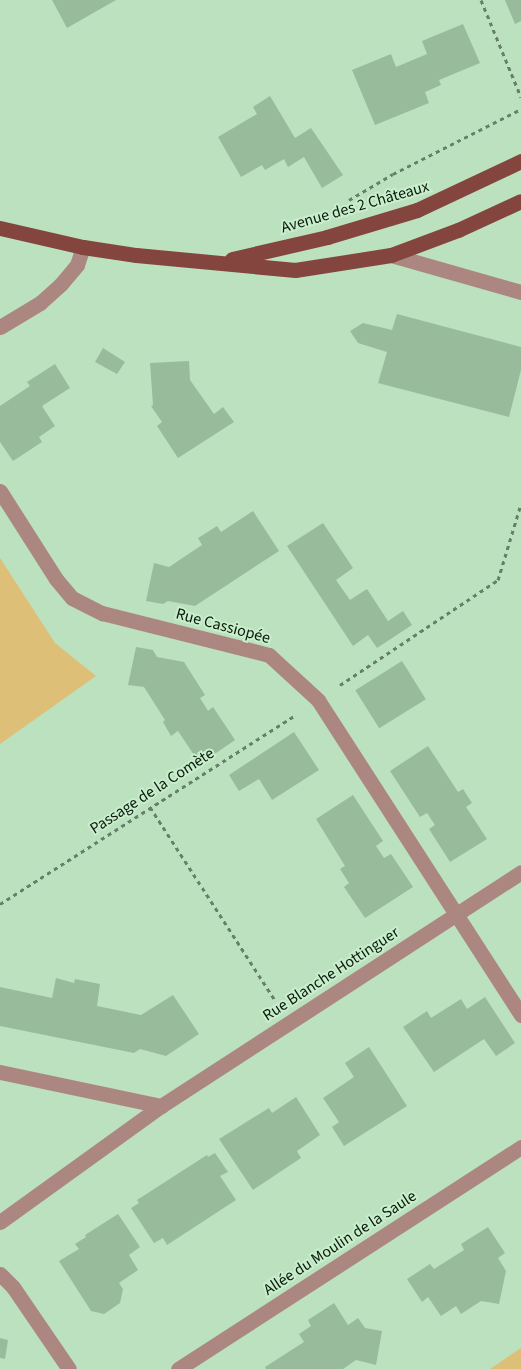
<!DOCTYPE html>
<html>
<head>
<meta charset="utf-8">
<style>
  body { margin:0 }
  #map { position:relative; width:521px; height:1369px; overflow:hidden; background:#bbe1bf; font-family:"Source Sans 3",sans-serif }
  div>[style] { position:absolute }
  .green>* { inset:0; background:#ddbf78 }
  .building>* { inset:0; background:#98bc9b; transform-origin:0 0 }
  .path>* { height:3px; margin-top:-1.5px; transform-origin:0; background:repeating-linear-gradient(90deg,#657f68 0 4px,transparent 0 8px) }
  .minor>* { height:15px; margin:-7.5px; padding:0 7.5px; transform-origin:7.5px; border-radius:7.5px; background:#ac8782 }
  .major>* { height:15px; margin:-7.5px; padding:0 7.5px; transform-origin:7.5px; border-radius:7.5px; background:#84453e }
  span { translate:-50% -50%; white-space:nowrap; text-align:center; line-height:1.15; -webkit-text-stroke:4px #c8eecc; paint-order:stroke }
  .street-label { font-size:16px; color:#0b190d }
</style>
</head>
<body>
<div id="map">
  <div class="green">
    <i style="clip-path:polygon(0 558px,55px 643px,96px 676px,0 744px)"></i>
    <i style="clip-path:polygon(521px 1348px,521px 1369px,490px 1369px)"></i>
  </div>
  <div class="building">
    <i style="clip-path:polygon(52px 0,116px 0,67px 28px)"></i>
    <i style="clip-path:polygon(505px 0,521px 0,521px 21px,515px 24px)"></i>
    <i style="clip-path:polygon(463px 24px,480px 63px,439px 80px,441px 85px,425px 92px,429px 103px,375px 125px,352px 70px,391px 54px,396px 67px,427px 54px,422px 41px)"></i>
    <i style="clip-path:polygon(270px 96px,295px 138px,311px 128px,343px 175px,322px 188px,304px 157px,288px 167px,284px 159px,265px 170px,262px 165px,241px 177px,218px 137px,257px 114px,253px 107px)"></i>
    <i style="clip-path:polygon(397px 314px,521px 347px,521px 370px,509px 417px,378px 383px,387px 352px,358px 343px,350px 331px,363px 323px,392px 330px)"></i>
    <i style="clip-path:polygon(103px 348px,125px 362px,117px 374px,95px 362px)"></i>
    <i style="clip-path:polygon(189px 361px,190px 380px,214px 414px,223px 407px,234px 422px,178px 458px,157px 426px,162px 422px,151px 406px,153px 405px,150px 363px)"></i>
    <i style="clip-path:polygon(55px 364px,70px 388px,42px 406px,55px 426px,39px 437px,42px 442px,13px 461px,0 442px,0 406px,30px 386px,27px 382px)"></i>
    <i style="clip-path:polygon(253px 511px,279px 551px,195px 606px,168px 601px,163px 604px,146px 601px,154px 563px,169px 567px,202px 545px,198px 538px,217px 526px,221px 532px)"></i>
    <i style="clip-path:polygon(323px 523px,353px 568px,336px 580px,350px 600px,367px 589px,388px 621px,403px 611px,412px 625px,377px 648px,368px 635px,353px 646px,287px 546px)"></i>
    <i style="clip-path:polygon(136px 647px,153px 650px,157px 657px,184px 662px,205px 695px,200px 698px,208px 711px,213px 707px,235px 740px,200px 764px,178px 731px,171px 736px,163px 722px,165px 720px,144px 687px,128px 685px)"></i>
    <i style="left:402px;top:661px;width:45px;height:55px;rotate:58deg"></i>
    <i style="clip-path:polygon(294px 732px,319px 770px,272px 800px,259px 779px,239px 791px,229px 775px)"></i>
    <i style="clip-path:polygon(428px 746px,458px 792px,463px 789px,472px 803px,466px 807px,487px 839px,450px 862px,429px 829px,435px 825px,427px 813px,420px 817px,390px 771px)"></i>
    <i style="clip-path:polygon(353px 795px,383px 841px,376px 846px,384px 858px,391px 854px,413px 887px,365px 918px,344px 887px,349px 883px,340px 869px,345px 866px,316px 819px)"></i>
    <i style="clip-path:polygon(56px 978px,74px 983px,75px 979px,100px 984px,97px 1006px,141px 1015px,173px 995px,199px 1034px,166px 1056px,140px 1049px,134px 1053px,0 1026px,0 987px,52px 998px)"></i>
    <i style="clip-path:polygon(485px 997px,515px 1043px,496px 1056px,484px 1039px,434px 1072px,403px 1027px,427px 1011px,431px 1018px,461px 999px,467px 1009px)"></i>
    <i style="clip-path:polygon(369px 1047px,407px 1106px,344px 1146px,332px 1127px,339px 1122px,323px 1098px,354px 1077px,345px 1063px)"></i>
    <i style="clip-path:polygon(296px 1097px,320px 1135px,297px 1151px,301px 1158px,253px 1190px,219px 1139px,269px 1108px,272px 1113px)"></i>
    <i style="clip-path:polygon(215px 1153px,228px 1172px,220px 1176px,236px 1200px,167px 1245px,163px 1238px,154px 1243px,131px 1208px,139px 1203px,137px 1200px,207px 1155px,208px 1157px)"></i>
    <i style="clip-path:polygon(118px 1214px,140px 1247px,129px 1255px,138px 1270px,119px 1283px,123px 1289px,120px 1303px,104px 1314px,91px 1311px,59px 1261px,79px 1249px,75px 1244px,86px 1237px,85px 1235px)"></i>
    <i style="clip-path:polygon(488px 1227px,505px 1253px,498px 1258px,506px 1271px,499px 1304px,481px 1301px,461px 1314px,456px 1306px,441px 1316px,428px 1297px,422px 1302px,407px 1279px,430px 1264px,434px 1269px,464px 1250px,461px 1244px)"></i>
    <i style="clip-path:polygon(334px 1303px,348px 1325px,358px 1318px,365px 1328px,382px 1331px,376px 1365px,356px 1360px,343px 1369px,266px 1369px,265px 1367px,304px 1342px,299px 1334px,311px 1326px,308px 1320px)"></i>
    <i style="clip-path:polygon(0 1338px,8px 1340px,5px 1359px,0 1358px)"></i>
  </div>
  <div class="path">
    <i style="left:481px;top:0;width:105px;rotate:67.6deg"></i>
    <i style="left:349px;top:200px;width:51px;rotate:-30.6deg"></i>
    <i style="left:393px;top:174px;width:144px;rotate:-26.9deg"></i>
    <i style="left:340px;top:685px;width:190px;rotate:-33.6deg"></i>
    <i style="left:498px;top:580px;width:79px;rotate:-73.2deg"></i>
    <i style="left:150px;top:807px;width:229px;rotate:57.1deg"></i>
    <i style="left:0;top:904px;width:350px;rotate:-32.6deg"></i>
  </div>
  <div class="minor">
    <i style="left:391px;top:255px;width:135px;rotate:15.9deg"></i>
    <i style="left:0;top:327px;width:47px;rotate:-31deg"></i>
    <i style="left:40px;top:303px;width:28px;rotate:-42deg"></i>
    <i style="left:61px;top:284px;width:25px;rotate:-50deg"></i>
    <i style="left:77px;top:265px;width:19px;rotate:-72deg"></i>
    <i style="left:0;top:491px;width:104px;rotate:57.5deg"></i>
    <i style="left:56px;top:579px;width:25px;rotate:50deg"></i>
    <i style="left:72px;top:598px;width:34px;rotate:27deg"></i>
    <i style="left:102px;top:613px;width:172px;rotate:14.1deg"></i>
    <i style="left:269px;top:655px;width:67px;rotate:42.6deg"></i>
    <i style="left:318px;top:700px;width:375px;rotate:57.2deg"></i>
    <i style="left:0;top:1072px;width:165px;rotate:11.9deg"></i>
    <i style="left:0;top:1222px;width:198px;rotate:-35.8deg"></i>
    <i style="left:161px;top:1106px;width:429px;rotate:-33deg"></i>
    <i style="left:0;top:1274px;width:18px;rotate:45deg"></i>
    <i style="left:13px;top:1287px;width:99px;rotate:55.7deg"></i>
    <i style="left:178px;top:1369px;width:409px;rotate:-32.9deg"></i>
  </div>
  <div class="major">
    <i style="left:0;top:228px;width:85px;rotate:12.9deg"></i>
    <i style="left:83px;top:247px;width:54px;rotate:8.6deg"></i>
    <i style="left:136px;top:255px;width:160px;rotate:5.4deg"></i>
    <i style="left:295px;top:270px;width:97px;rotate:-8.9deg"></i>
    <i style="left:391px;top:255px;width:72px;rotate:-20.5deg"></i>
    <i style="left:458px;top:230px;width:69px;rotate:-24.7deg"></i>
    <i style="left:232px;top:259px;width:98px;rotate:-13deg"></i>
    <i style="left:327px;top:237px;width:94px;rotate:-16.7deg"></i>
    <i style="left:417px;top:210px;width:115px;rotate:-25.2deg"></i>
  </div>
  <div class="street-label">
    <span style="left:355px;top:207px;rotate:-16deg">Avenue des 2 Châteaux</span>
    <span style="left:223px;top:626px;rotate:15deg">Rue Cassiopée</span>
    <span style="left:152px;top:791px;rotate:-33deg">Passage de la Comète</span>
    <span style="left:331px;top:974px;rotate:-33deg">Rue Blanche Hottinguer</span>
    <span style="left:340px;top:1243px;rotate:-33deg">Allée du Moulin de la Saule</span>
  </div>
</div>
</body>
</html>
